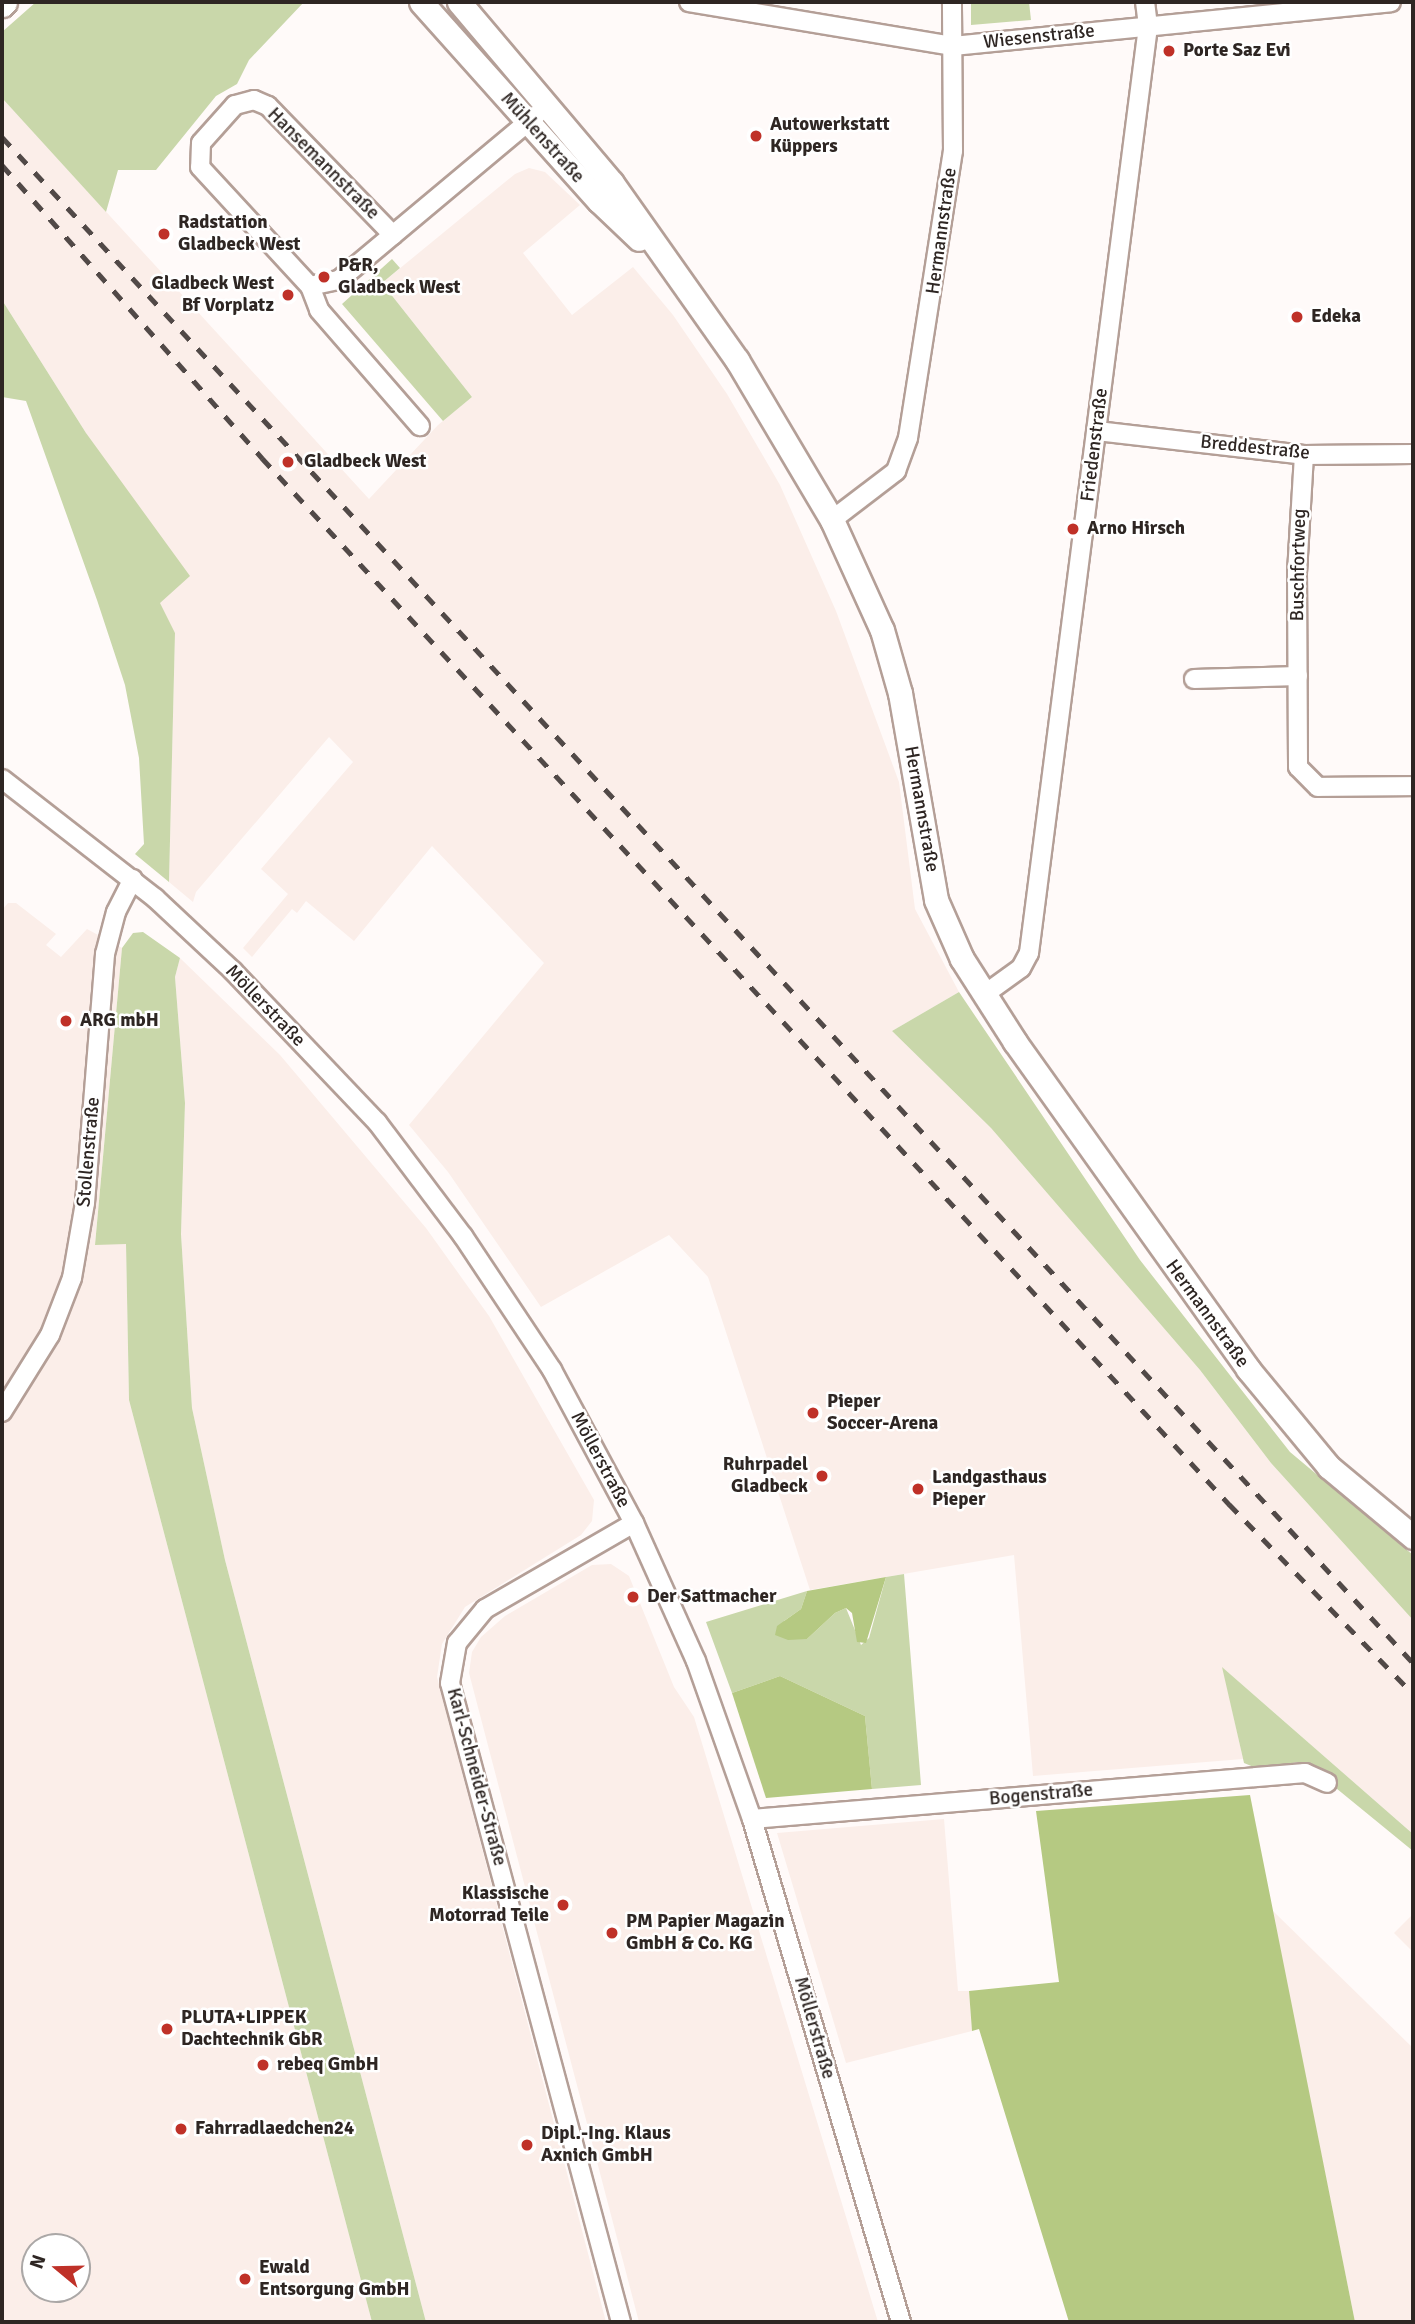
<!DOCTYPE html>
<html>
<head>
<meta charset="utf-8">
<style>
  body { margin:0 }
  #map { position:relative; width:1415px; height:2324px; overflow:hidden; background:#fffaf9; font-family:Signika,sans-serif }
  div>[style] { position:absolute }
  .built>* { inset:0; background:#fbeee9 }
  .green>* { inset:0; background:#c9d7aa }
  .forest>* { inset:0; background:#b5c982 }
  .roads { filter:drop-shadow(2px 0 #b49f97) drop-shadow(-2px 0 #b49f97) drop-shadow(0 2px #b49f97) drop-shadow(0 -2px #b49f97) }
  .minor>* { height:18px; margin:-9px; padding:0 9px; transform-origin:9px; border-radius:9px; background:#fff }
  .major>* { height:23px; margin:-11.5px; padding:0 11.5px; transform-origin:11.5px; border-radius:11.5px; background:#fff }
  .rail>* { height:5px; margin-top:-2.5px; transform-origin:0; background:repeating-linear-gradient(90deg,#514947 0 12px,transparent 0 24px) }
  .dots>* { width:19px; height:19px; translate:-50% -50%; box-sizing:border-box; border:4px solid #fff; border-radius:50% }
  span { translate:-50% -50%; white-space:nowrap; text-align:center; line-height:1.15; -webkit-text-stroke:5px #fff; paint-order:stroke }
  .street-label { font-size:19px; color:#2e2623 }
  .poi-label { font-size:19px; color:#2e2623; font-weight:700 }
  .left { translate:0 -50%; text-align:left }
  .right { translate:-100% -50%; text-align:right }
  .frame { position:absolute; inset:0; border:4px solid #2e2623; pointer-events:none }
  .north { position:absolute; left:21px; top:2233px; width:70px; height:70px; box-sizing:border-box; background:#fff; border:2px solid #aba8a7; border-radius:50%; rotate:289deg; font-size:19px; font-weight:700; line-height:28px; text-align:center; color:#2e2623 }
  .north::after { content:''; display:block; margin:auto; width:24px; height:32px; background:#bf3128; clip-path:polygon(50% 0,100% 100%,50% 72%,0 100%) }
</style>
</head>
<body>
<div id="map">
  <div class="built">
    <i style="clip-path:polygon(2px 98px,369px 499px,438px 425px,472px 397px,382px 283px,515px 174px,529px 168px,545px 172px,580px 205px,523px 253px,572px 315px,633px 267px,673px 315px,727px 394px,780px 485px,836px 611px,899px 782px,915px 909px,959px 992px,892px 1031px,991px 1128px,1200px 1370px,1271px 1463px,1413px 1620px,1413px 1834px,1223px 1668px,1243px 1759px,1033px 1776px,1014px 1555px,810px 1590px,708px 1277px,669px 1235px,541px 1307px,448px 1172px,409px 1125px,544px 963px,432px 846px,354px 941px,306px 901px,297px 913px,292px 909px,252px 957px,243px 948px,288px 894px,261px 869px,353px 762px,329px 737px,196px 892px,193px 902px,169px 882px,175px 633px,163px 617px,86px 433px,2px 300px)"></i>
    <i style="clip-path:polygon(evenodd,8px 903px,16px 903px,56px 934px,46px 945px,61px 957px,87px 929px,122px 948px,95px 1244px,126px 1243px,129px 1400px,372px 2322px,2px 2322px,2px 910px,8px 903px,35px 2247px,77px 2247px,77px 2289px,35px 2289px,35px 2247px)"></i>
    <i style="clip-path:polygon(180px 958px,280px 1055px,426px 1228px,489px 1316px,594px 1500px,592px 1521px,581px 1535px,465px 1607px,442px 1644px,437px 1677px,606px 2322px,426px 2322px,225px 1560px,192px 1408px,181px 1234px,185px 1103px,175px 977px)"></i>
    <i style="clip-path:polygon(611px 1564px,629px 1576px,674px 1687px,694px 1717px,878px 2322px,639px 2322px,469px 1673px,472px 1652px,481px 1637px,505px 1616px,592px 1565px)"></i>
    <i style="clip-path:polygon(944px 1819px,958px 1991px,969px 1991px,972px 2031px,846px 2063px,777px 1833px)"></i>
    <i style="clip-path:polygon(1272px 1910px,1413px 2048px,1413px 2322px,1355px 2322px)"></i>
    <i style="clip-path:polygon(1413px 1914px,1413px 1952px,1394px 1933px)"></i>
  </div>
  <div class="green">
    <i style="clip-path:polygon(36px 2px,304px 2px,249px 60px,237px 84px,216px 96px,156px 170px,118px 170px,106px 212px,2px 98px,2px 32px)"></i>
    <i style="clip-path:polygon(971px 2px,1029px 2px,1031px 20px,971px 25px)"></i>
    <i style="clip-path:polygon(392px 259px,400px 268px,382px 283px,472px 397px,443px 421px,342px 304px)"></i>
    <i style="clip-path:polygon(2px 300px,86px 433px,190px 576px,160px 603px,175px 633px,169px 882px,135px 854px,144px 844px,139px 758px,125px 685px,97px 600px,26px 401px,2px 397px)"></i>
    <i style="clip-path:polygon(143px 932px,180px 958px,175px 977px,185px 1103px,181px 1234px,192px 1408px,225px 1560px,426px 2322px,372px 2322px,129px 1400px,126px 1244px,95px 1245px,122px 948px,133px 933px)"></i>
    <i style="clip-path:polygon(959px 992px,1140px 1260px,1290px 1452px,1413px 1555px,1413px 1620px,1271px 1463px,1200px 1370px,991px 1128px,892px 1031px)"></i>
    <i style="clip-path:polygon(904px 1574px,921px 1785px,872px 1789px,865px 1716px,780px 1676px,732px 1693px,706px 1622px,807px 1591px,801px 1609px,784px 1621px,807px 1639px,835px 1613px,846px 1608px,861px 1645px,869px 1638px,886px 1577px)"></i>
    <i style="clip-path:polygon(1222px 1667px,1413px 1834px,1413px 1851px,1309px 1766px,1297px 1762px,1261px 1770px,1244px 1763px)"></i>
  </div>
  <div class="forest">
    <i style="clip-path:polygon(886px 1577px,866px 1643px,857px 1642px,852px 1613px,846px 1608px,835px 1613px,807px 1639px,788px 1640px,775px 1635px,777px 1626px,801px 1609px,807px 1591px)"></i>
    <i style="clip-path:polygon(780px 1676px,865px 1716px,872px 1789px,766px 1798px,732px 1693px)"></i>
    <i style="clip-path:polygon(1250px 1795px,1355px 2322px,1069px 2322px,979px 2029px,972px 2031px,969px 1991px,1059px 1982px,1036px 1811px)"></i>
  </div>
  <div class="roads">
    <div class="minor">
      <i style="left:689px;top:2px;width:268px;rotate:9.5deg"></i>
      <i style="left:953px;top:46px;width:440px;rotate:-5.7deg"></i>
      <i style="left:393px;top:235px;width:180px;rotate:-134.1deg"></i>
      <i style="left:268px;top:106px;width:15px;rotate:-157deg"></i>
      <i style="left:254px;top:100px;width:20px;rotate:165deg"></i>
      <i style="left:235px;top:105px;width:51px;rotate:131.8deg"></i>
      <i style="left:201px;top:143px;width:24px;rotate:92deg"></i>
      <i style="left:200px;top:167px;width:162px;rotate:47.3deg"></i>
      <i style="left:310px;top:286px;width:26px;rotate:69deg"></i>
      <i style="left:319px;top:310px;width:154px;rotate:49deg"></i>
      <i style="left:310px;top:286px;width:30px;rotate:-12deg"></i>
      <i style="left:339px;top:280px;width:257px;rotate:-39.9deg"></i>
      <i style="left:1097px;top:431px;width:208px;rotate:6.6deg"></i>
      <i style="left:1304px;top:455px;width:109px;rotate:-0.5deg"></i>
      <i style="left:1304px;top:455px;width:118px;rotate:93.4deg"></i>
      <i style="left:1297px;top:573px;width:194px;rotate:89.7deg"></i>
      <i style="left:1298px;top:767px;width:28px;rotate:45deg"></i>
      <i style="left:1318px;top:787px;width:95px;rotate:-0.6deg"></i>
      <i style="left:832px;top:520px;width:81px;rotate:-37.4deg"></i>
      <i style="left:896px;top:471px;width:35px;rotate:-70deg"></i>
      <i style="left:908px;top:438px;width:291px;rotate:-81.1deg"></i>
      <i style="left:953px;top:151px;width:149px;rotate:-90.4deg"></i>
      <i style="left:1194px;top:679px;width:104px;rotate:-1.7deg"></i>
      <i style="left:2px;top:779px;width:194px;rotate:37.9deg"></i>
      <i style="left:155px;top:898px;width:107px;rotate:43.1deg"></i>
      <i style="left:233px;top:971px;width:209px;rotate:46.4deg"></i>
      <i style="left:377px;top:1122px;width:143px;rotate:53deg"></i>
      <i style="left:463px;top:1236px;width:161px;rotate:56.4deg"></i>
      <i style="left:552px;top:1370px;width:174px;rotate:61.8deg"></i>
      <i style="left:634px;top:1523px;width:151px;rotate:65.8deg"></i>
      <i style="left:696px;top:1661px;width:168px;rotate:70.5deg"></i>
      <i style="left:752px;top:1819px;width:525px;rotate:73.5deg"></i>
      <i style="left:985px;top:994px;width:44px;rotate:-35.8deg"></i>
      <i style="left:1021px;top:968px;width:17px;rotate:-62deg"></i>
      <i style="left:1029px;top:953px;width:935px;rotate:-82.68deg"></i>
      <i style="left:1148px;top:26px;width:24px;rotate:-97deg"></i>
      <i style="left:2px;top:1412px;width:91px;rotate:-58.1deg"></i>
      <i style="left:50px;top:1335px;width:61px;rotate:-68.9deg"></i>
      <i style="left:72px;top:1278px;width:76px;rotate:-80.2deg"></i>
      <i style="left:85px;top:1203px;width:250px;rotate:-85.4deg"></i>
      <i style="left:105px;top:954px;width:43px;rotate:-75.3deg"></i>
      <i style="left:116px;top:912px;width:37px;rotate:-63deg"></i>
      <i style="left:752px;top:1819px;width:555px;rotate:-4.76deg"></i>
      <i style="left:1305px;top:1773px;width:24px;rotate:24deg"></i>
      <i style="left:621px;top:2322px;width:661px;rotate:-104.98deg"></i>
      <i style="left:450px;top:1683px;width:41px;rotate:-80.1deg"></i>
      <i style="left:457px;top:1643px;width:44px;rotate:-50.5deg"></i>
      <i style="left:485px;top:1609px;width:172px;rotate:-30deg"></i>
    </div>
    <div class="major">
      <i style="left:421px;top:2px;width:267px;rotate:48.2deg"></i>
      <i style="left:599px;top:201px;width:55px;rotate:43.5deg"></i>
      <i style="left:459px;top:2px;width:237px;rotate:49.8deg"></i>
      <i style="left:612px;top:183px;width:217px;rotate:54.8deg"></i>
      <i style="left:737px;top:360px;width:186px;rotate:59.3deg"></i>
      <i style="left:832px;top:520px;width:121px;rotate:65.6deg"></i>
      <i style="left:882px;top:630px;width:66px;rotate:74.1deg"></i>
      <i style="left:900px;top:693px;width:210px;rotate:80.1deg"></i>
      <i style="left:936px;top:900px;width:64px;rotate:66.2deg"></i>
      <i style="left:962px;top:959px;width:98px;rotate:57.4deg"></i>
      <i style="left:1015px;top:1042px;width:402px;rotate:54.5deg"></i>
      <i style="left:1248px;top:1369px;width:127px;rotate:50.4deg"></i>
      <i style="left:1329px;top:1467px;width:109px;rotate:39.8deg"></i>
      <i style="left:2px;top:5px;width:4px;rotate:-45deg"></i>
    </div>
  </div>
  <div class="rail">
    <i style="left:2px;top:137px;width:2078px;rotate:47.24deg"></i>
    <i style="left:2px;top:165px;width:392px;rotate:48.4deg"></i>
    <i style="left:262px;top:458px;width:1425px;rotate:47.25deg"></i>
    <i style="left:1229px;top:1504px;width:264px;rotate:45.9deg"></i>
  </div>
  <div class="dots">
    <i style="left:1169px;top:51px;background:#bf3128"></i>
    <i style="left:756px;top:136px;background:#bf3128"></i>
    <i style="left:164px;top:234px;background:#bf3128"></i>
    <i style="left:324px;top:277px;background:#bf3128"></i>
    <i style="left:288px;top:295px;background:#bf3128"></i>
    <i style="left:1297px;top:317px;background:#bf3128"></i>
    <i style="left:288px;top:462px;background:#bf3128"></i>
    <i style="left:1073px;top:529px;background:#bf3128"></i>
    <i style="left:66px;top:1021px;background:#bf3128"></i>
    <i style="left:813px;top:1413px;background:#bf3128"></i>
    <i style="left:822px;top:1476px;background:#bf3128"></i>
    <i style="left:918px;top:1489px;background:#bf3128"></i>
    <i style="left:633px;top:1597px;background:#bf3128"></i>
    <i style="left:563px;top:1905px;background:#bf3128"></i>
    <i style="left:612px;top:1933px;background:#bf3128"></i>
    <i style="left:167px;top:2029px;background:#bf3128"></i>
    <i style="left:263px;top:2065px;background:#bf3128"></i>
    <i style="left:181px;top:2129px;background:#bf3128"></i>
    <i style="left:527px;top:2145px;background:#bf3128"></i>
    <i style="left:245px;top:2279px;background:#bf3128"></i>
  </div>
  <div class="street-label">
    <span style="left:1039px;top:37px;rotate:-6deg">Wiesenstraße</span>
    <span style="left:542px;top:138px;rotate:48deg">Mühlenstraße</span>
    <span style="left:323px;top:164px;rotate:45deg">Hansemannstraße</span>
    <span style="left:942px;top:231px;rotate:-82deg">Hermannstraße</span>
    <span style="left:1095px;top:445px;rotate:-83deg">Friedenstraße</span>
    <span style="left:1255px;top:448px;rotate:6deg">Breddestraße</span>
    <span style="left:1299px;top:565px;rotate:-89deg">Buschfortweg</span>
    <span style="left:921px;top:809px;rotate:80deg">Hermannstraße</span>
    <span style="left:265px;top:1006px;rotate:46deg">Möllerstraße</span>
    <span style="left:89px;top:1152px;rotate:-85deg">Stollenstraße</span>
    <span style="left:1207px;top:1314px;rotate:54deg">Hermannstraße</span>
    <span style="left:600px;top:1460px;rotate:62deg">Möllerstraße</span>
    <span style="left:476px;top:1777px;rotate:75deg">Karl-Schneider-Straße</span>
    <span style="left:1041px;top:1795px;rotate:-5deg">Bogenstraße</span>
    <span style="left:814px;top:2028px;rotate:74deg">Möllerstraße</span>
  </div>
  <div class="poi-label">
    <span class="left" style="left:1183px;top:51px">Porte Saz Evi</span>
    <span class="left" style="left:770px;top:136px">Autowerkstatt<br>Küppers</span>
    <span class="left" style="left:178px;top:234px">Radstation<br>Gladbeck West</span>
    <span class="left" style="left:338px;top:277px">P&amp;R,<br>Gladbeck West</span>
    <span class="right" style="left:274px;top:295px">Gladbeck West<br>Bf Vorplatz</span>
    <span class="left" style="left:1311px;top:317px">Edeka</span>
    <span class="left" style="left:304px;top:462px">Gladbeck West</span>
    <span class="left" style="left:1087px;top:529px">Arno Hirsch</span>
    <span class="left" style="left:80px;top:1021px">ARG mbH</span>
    <span class="left" style="left:827px;top:1413px">Pieper<br>Soccer-Arena</span>
    <span class="right" style="left:808px;top:1476px">Ruhrpadel<br>Gladbeck</span>
    <span class="left" style="left:932px;top:1489px">Landgasthaus<br>Pieper</span>
    <span class="left" style="left:647px;top:1597px">Der Sattmacher</span>
    <span class="right" style="left:549px;top:1905px">Klassische<br>Motorrad Teile</span>
    <span class="left" style="left:626px;top:1933px">PM Papier Magazin<br>GmbH &amp; Co. KG</span>
    <span class="left" style="left:181px;top:2029px">PLUTA+LIPPEK<br>Dachtechnik GbR</span>
    <span class="left" style="left:277px;top:2065px">rebeq GmbH</span>
    <span class="left" style="left:195px;top:2129px">Fahrradlaedchen24</span>
    <span class="left" style="left:541px;top:2145px">Dipl.-Ing. Klaus<br>Axnich GmbH</span>
    <span class="left" style="left:259px;top:2279px">Ewald<br>Entsorgung GmbH</span>
  </div>
  <div class="frame"></div>
  <div class="north">N</div>
</div>
</body>
</html>
